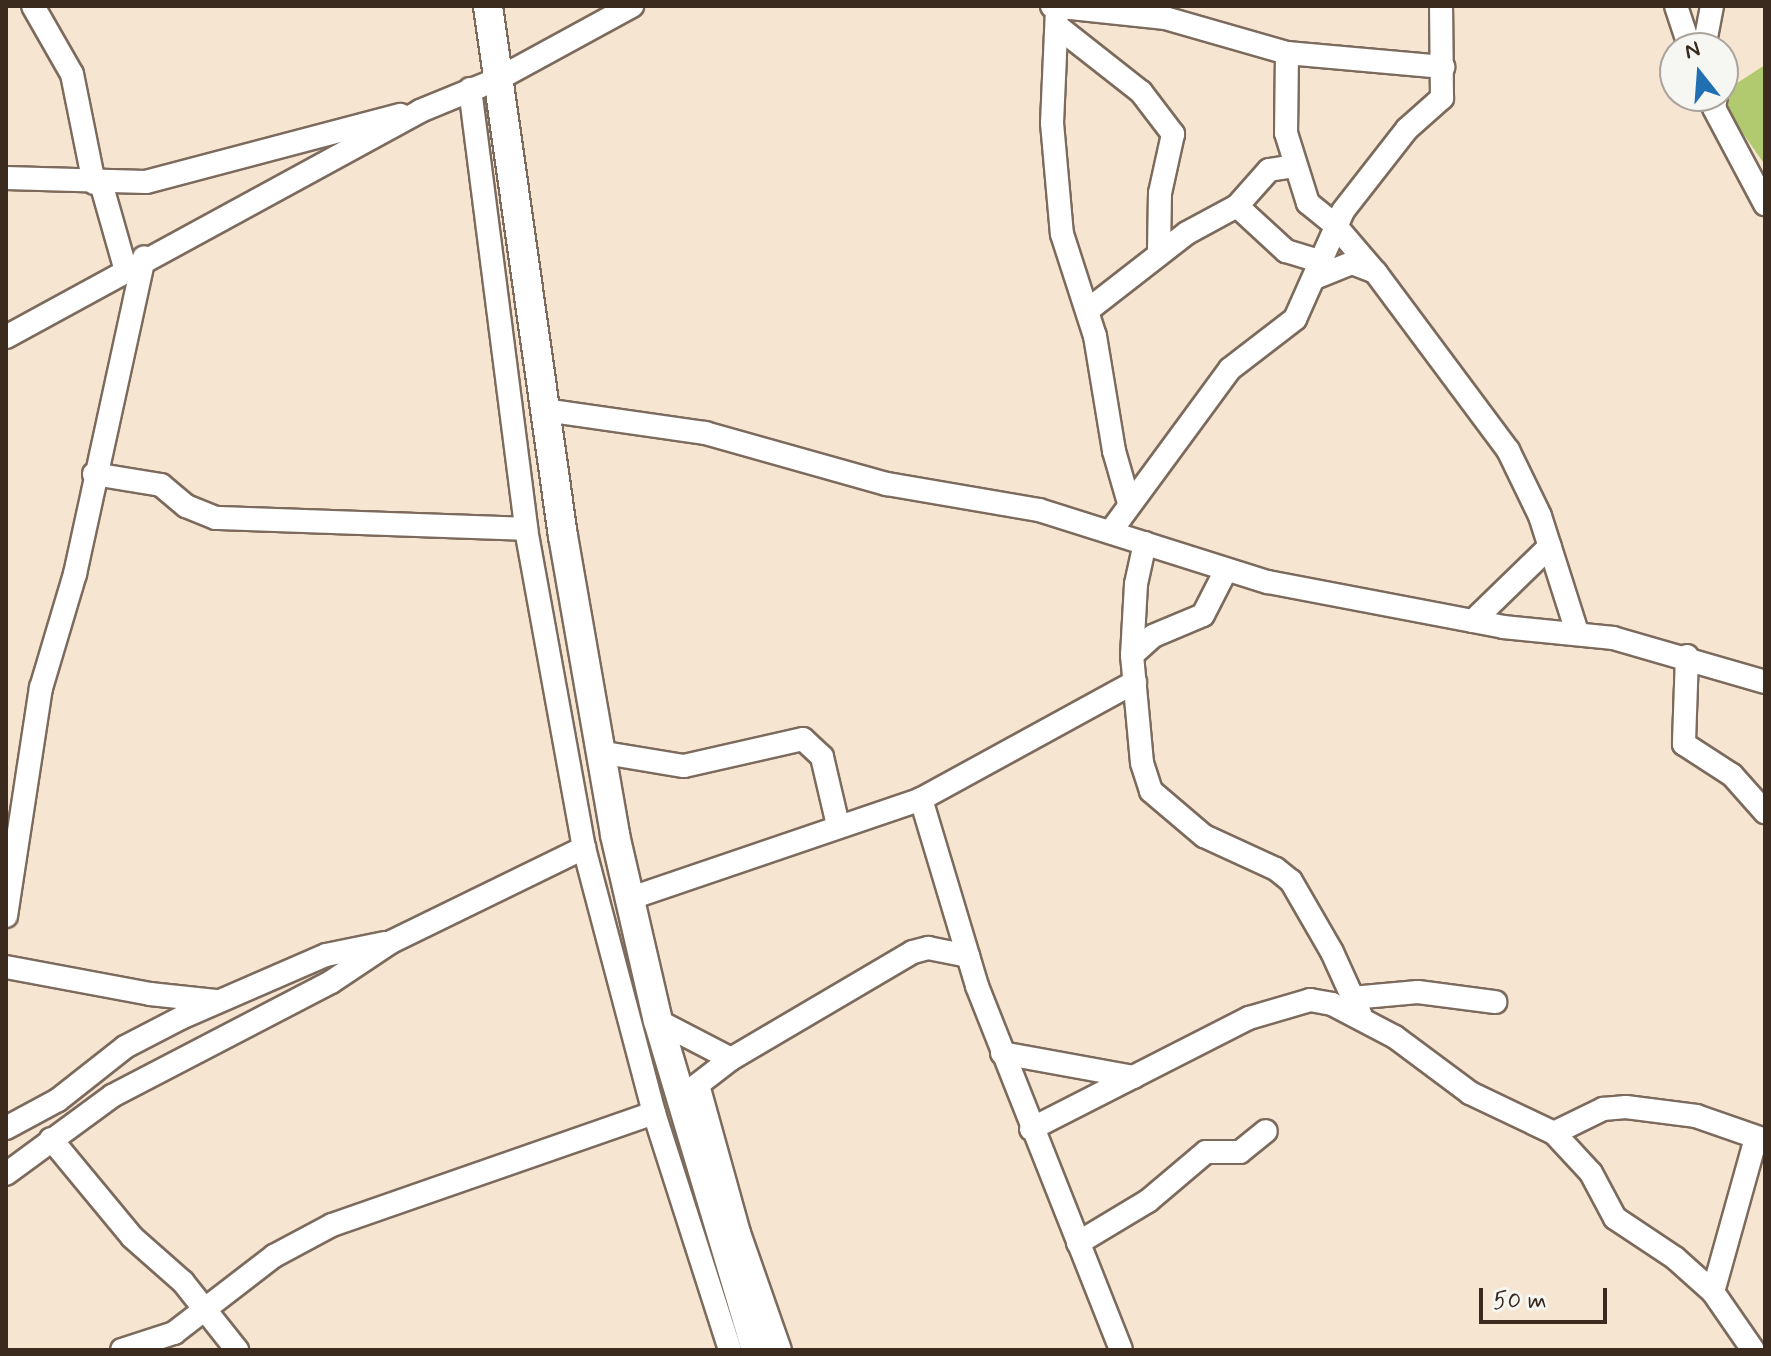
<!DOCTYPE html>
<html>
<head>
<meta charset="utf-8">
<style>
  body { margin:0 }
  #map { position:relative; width:1771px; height:1356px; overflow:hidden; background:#f5e5d1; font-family:Mynerve,sans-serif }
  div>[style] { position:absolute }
  .green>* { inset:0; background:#b1ca6f }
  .roads { filter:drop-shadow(2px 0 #7c6b5d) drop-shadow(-2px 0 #7c6b5d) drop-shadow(0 2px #7c6b5d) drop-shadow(0 -2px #7c6b5d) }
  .minor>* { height:22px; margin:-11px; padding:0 11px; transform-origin:11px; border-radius:11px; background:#fff }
  .major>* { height:28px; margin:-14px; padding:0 14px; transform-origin:14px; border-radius:14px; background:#fff }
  span { translate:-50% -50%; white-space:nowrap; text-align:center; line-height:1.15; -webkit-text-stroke:6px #f6f6f2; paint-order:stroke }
  .frame { position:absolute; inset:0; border:8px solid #3b2a1e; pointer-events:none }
  .north { position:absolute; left:1659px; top:32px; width:80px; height:80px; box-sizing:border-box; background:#f6f6f2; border:2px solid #aba49d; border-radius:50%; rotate:343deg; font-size:22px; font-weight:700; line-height:32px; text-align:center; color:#3b2a1e }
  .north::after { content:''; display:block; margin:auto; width:28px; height:36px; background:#1f6fb2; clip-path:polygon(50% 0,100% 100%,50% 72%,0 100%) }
  .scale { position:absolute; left:1479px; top:1288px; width:128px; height:36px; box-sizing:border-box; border:4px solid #3b2a1e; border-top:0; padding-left:10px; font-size:24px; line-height:28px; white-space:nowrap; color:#3b2a1e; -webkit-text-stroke:6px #f6f6f2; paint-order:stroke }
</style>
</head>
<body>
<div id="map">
  <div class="green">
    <i style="clip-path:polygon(1765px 65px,1765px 165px,1717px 96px)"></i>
  </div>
  <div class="roads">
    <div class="minor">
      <i style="left:33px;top:6px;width:78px;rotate:60.2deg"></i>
      <i style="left:72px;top:74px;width:111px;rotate:78.6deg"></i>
      <i style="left:1052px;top:6px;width:114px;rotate:6.1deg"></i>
      <i style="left:1165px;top:18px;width:127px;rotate:16deg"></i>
      <i style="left:1287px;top:53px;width:157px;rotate:5.1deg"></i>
      <i style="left:1676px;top:6px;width:44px;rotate:71.6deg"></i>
      <i style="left:1057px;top:9px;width:114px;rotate:92.5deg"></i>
      <i style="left:1052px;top:123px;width:111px;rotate:84.9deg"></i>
      <i style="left:1062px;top:234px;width:107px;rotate:72.1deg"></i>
      <i style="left:1095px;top:336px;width:117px;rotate:80.6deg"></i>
      <i style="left:1114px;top:451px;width:54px;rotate:73.9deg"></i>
      <i style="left:1057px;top:26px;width:107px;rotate:38.2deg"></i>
      <i style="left:1141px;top:92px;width:53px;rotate:52.7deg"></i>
      <i style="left:1173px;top:134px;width:60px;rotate:102.4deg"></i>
      <i style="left:1160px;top:193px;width:60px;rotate:91deg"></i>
      <i style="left:1704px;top:48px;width:43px;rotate:-79.2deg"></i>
      <i style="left:1287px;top:53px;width:80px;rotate:90.7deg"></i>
      <i style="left:1286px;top:133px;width:73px;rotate:72.6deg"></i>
      <i style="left:1308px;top:203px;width:33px;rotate:39deg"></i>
      <i style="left:1334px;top:224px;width:65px;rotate:49.4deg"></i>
      <i style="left:1376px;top:273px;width:221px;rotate:53.3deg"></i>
      <i style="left:1508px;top:450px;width:73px;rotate:64.1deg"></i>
      <i style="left:1540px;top:516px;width:122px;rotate:72.3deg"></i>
      <i style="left:470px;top:89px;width:444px;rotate:82.7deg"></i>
      <i style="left:526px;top:529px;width:324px;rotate:79.7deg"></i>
      <i style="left:584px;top:848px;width:274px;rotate:75.2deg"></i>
      <i style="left:654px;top:1113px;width:249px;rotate:72.2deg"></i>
      <i style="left:1716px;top:96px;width:12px;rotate:99deg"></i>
      <i style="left:1714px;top:108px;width:109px;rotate:62deg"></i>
      <i style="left:6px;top:178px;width:140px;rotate:1.6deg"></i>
      <i style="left:146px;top:182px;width:263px;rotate:-14.8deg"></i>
      <i style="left:101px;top:183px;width:87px;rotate:74.1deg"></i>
      <i style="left:1237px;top:206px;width:67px;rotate:42.6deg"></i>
      <i style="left:1286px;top:251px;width:37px;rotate:17deg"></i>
      <i style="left:1317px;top:277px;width:38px;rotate:-22deg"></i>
      <i style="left:1352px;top:263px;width:25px;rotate:21deg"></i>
      <i style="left:1088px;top:310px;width:125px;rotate:-37.9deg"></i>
      <i style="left:1187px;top:233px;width:57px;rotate:-28.4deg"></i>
      <i style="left:1237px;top:206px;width:48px;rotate:-48.4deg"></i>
      <i style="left:1269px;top:170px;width:25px;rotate:-9deg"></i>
      <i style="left:6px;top:337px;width:472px;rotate:-28.6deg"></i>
      <i style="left:420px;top:111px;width:84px;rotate:-22.3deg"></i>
      <i style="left:498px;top:79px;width:153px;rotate:-28.6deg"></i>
      <i style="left:544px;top:410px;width:163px;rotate:8.1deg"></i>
      <i style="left:705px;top:433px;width:189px;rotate:15.7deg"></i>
      <i style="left:887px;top:484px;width:154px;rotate:9.7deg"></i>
      <i style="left:1039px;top:510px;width:240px;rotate:17.5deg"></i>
      <i style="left:1268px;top:582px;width:239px;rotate:10.8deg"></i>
      <i style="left:1503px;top:627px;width:111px;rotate:5.7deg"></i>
      <i style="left:1613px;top:638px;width:158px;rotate:16.1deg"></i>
      <i style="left:94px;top:474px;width:68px;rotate:9.3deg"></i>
      <i style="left:161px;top:485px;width:33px;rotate:40deg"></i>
      <i style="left:186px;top:506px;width:32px;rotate:22deg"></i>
      <i style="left:216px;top:518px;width:310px;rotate:2deg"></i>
      <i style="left:1111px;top:531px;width:201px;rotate:-53.7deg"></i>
      <i style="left:1230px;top:369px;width:82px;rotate:-37.6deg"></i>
      <i style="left:1295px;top:319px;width:118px;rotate:-66deg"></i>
      <i style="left:1343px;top:211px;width:104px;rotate:-52deg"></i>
      <i style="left:1407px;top:129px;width:47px;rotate:-41.5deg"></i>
      <i style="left:1442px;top:98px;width:92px;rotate:-90.6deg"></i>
      <i style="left:1145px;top:543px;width:42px;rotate:102.4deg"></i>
      <i style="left:1136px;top:584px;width:71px;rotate:93.2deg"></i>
      <i style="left:1132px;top:655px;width:108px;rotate:84.7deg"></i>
      <i style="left:1142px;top:763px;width:29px;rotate:72deg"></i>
      <i style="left:1151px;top:791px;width:70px;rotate:40.3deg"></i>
      <i style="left:1204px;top:836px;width:79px;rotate:24.6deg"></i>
      <i style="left:1276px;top:869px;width:19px;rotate:39deg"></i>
      <i style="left:1291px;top:881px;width:82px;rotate:60deg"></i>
      <i style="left:1332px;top:952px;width:70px;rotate:65.6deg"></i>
      <i style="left:1473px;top:621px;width:107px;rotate:-44.2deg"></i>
      <i style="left:1132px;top:655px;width:28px;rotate:-42deg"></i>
      <i style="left:1153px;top:636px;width:54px;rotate:-22.8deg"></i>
      <i style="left:1203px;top:615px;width:48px;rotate:-62.9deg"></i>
      <i style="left:1687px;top:656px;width:88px;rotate:92deg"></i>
      <i style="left:1684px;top:744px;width:57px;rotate:32.9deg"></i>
      <i style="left:1732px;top:775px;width:50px;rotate:48.3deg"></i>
      <i style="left:599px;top:752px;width:86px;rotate:9.4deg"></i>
      <i style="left:684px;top:766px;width:122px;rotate:-12.8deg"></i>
      <i style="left:803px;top:739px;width:26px;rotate:43deg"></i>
      <i style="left:822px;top:757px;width:70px;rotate:76.8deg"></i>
      <i style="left:921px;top:799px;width:195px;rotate:73.3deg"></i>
      <i style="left:977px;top:986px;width:391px;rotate:68.4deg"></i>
      <i style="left:628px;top:899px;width:310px;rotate:-18.8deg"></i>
      <i style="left:921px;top:799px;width:244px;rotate:-28.7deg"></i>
      <i style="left:6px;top:916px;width:231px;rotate:-81.3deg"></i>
      <i style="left:41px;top:688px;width:119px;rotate:-73.4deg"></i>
      <i style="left:75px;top:574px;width:324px;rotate:-77.7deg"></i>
      <i style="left:6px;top:967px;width:147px;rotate:10.6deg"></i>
      <i style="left:150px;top:994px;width:66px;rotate:6.1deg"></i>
      <i style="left:1352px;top:998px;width:66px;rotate:-5.2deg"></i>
      <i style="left:1418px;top:992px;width:78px;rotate:7.4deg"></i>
      <i style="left:658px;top:1021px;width:82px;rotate:27.5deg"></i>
      <i style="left:1002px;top:1053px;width:134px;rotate:10.3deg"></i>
      <i style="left:698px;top:1085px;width:154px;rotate:74.5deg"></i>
      <i style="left:739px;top:1233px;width:124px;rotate:70.7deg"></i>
      <i style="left:679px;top:1099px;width:66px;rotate:-37.6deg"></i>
      <i style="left:731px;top:1059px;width:211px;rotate:-30.5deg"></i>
      <i style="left:913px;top:952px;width:16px;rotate:-15deg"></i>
      <i style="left:928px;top:948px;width:41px;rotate:11.3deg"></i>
      <i style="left:6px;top:1128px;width:59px;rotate:-28.3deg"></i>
      <i style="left:58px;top:1100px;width:85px;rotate:-38.3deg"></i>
      <i style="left:125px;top:1047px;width:63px;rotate:-27.4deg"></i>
      <i style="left:181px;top:1018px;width:158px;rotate:-23.5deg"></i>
      <i style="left:326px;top:955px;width:60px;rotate:-11.5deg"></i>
      <i style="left:1031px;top:1129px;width:245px;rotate:-27deg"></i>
      <i style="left:1249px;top:1018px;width:64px;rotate:-16.4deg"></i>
      <i style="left:1310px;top:1000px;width:22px;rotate:10deg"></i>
      <i style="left:1332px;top:1004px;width:71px;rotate:27.6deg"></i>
      <i style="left:1395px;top:1037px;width:94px;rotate:36.7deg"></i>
      <i style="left:1470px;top:1093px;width:93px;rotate:25.5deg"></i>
      <i style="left:1554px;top:1133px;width:54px;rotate:47.2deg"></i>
      <i style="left:1591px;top:1173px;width:51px;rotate:61.9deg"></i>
      <i style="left:1615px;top:1218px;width:72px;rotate:33.7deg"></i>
      <i style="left:1675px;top:1258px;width:51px;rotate:41.8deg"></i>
      <i style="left:1713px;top:1292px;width:70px;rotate:55.4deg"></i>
      <i style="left:1554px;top:1133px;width:55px;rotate:-26.1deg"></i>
      <i style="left:1603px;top:1109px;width:23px;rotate:-5deg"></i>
      <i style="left:1626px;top:1107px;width:71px;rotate:7.3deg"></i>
      <i style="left:1696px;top:1116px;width:73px;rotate:19.2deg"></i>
      <i style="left:51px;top:1139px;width:127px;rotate:50.4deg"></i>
      <i style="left:132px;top:1237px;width:68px;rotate:41.4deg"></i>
      <i style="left:183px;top:1282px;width:87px;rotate:51.5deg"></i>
      <i style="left:6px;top:1174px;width:132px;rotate:-36.3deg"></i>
      <i style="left:112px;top:1096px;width:247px;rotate:-27.5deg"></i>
      <i style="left:331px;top:982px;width:72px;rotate:-33.7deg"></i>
      <i style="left:391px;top:942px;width:215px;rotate:-26deg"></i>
      <i style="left:1078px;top:1243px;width:82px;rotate:-31deg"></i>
      <i style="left:1148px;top:1201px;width:76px;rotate:-40.2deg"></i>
      <i style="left:1206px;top:1152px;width:34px"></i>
      <i style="left:1240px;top:1152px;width:33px;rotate:-39deg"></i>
      <i style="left:1713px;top:1292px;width:160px;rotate:-74.4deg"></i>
      <i style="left:122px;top:1350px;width:55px;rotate:-18.1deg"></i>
      <i style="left:174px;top:1333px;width:126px;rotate:-37.6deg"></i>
      <i style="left:274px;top:1256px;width:66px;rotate:-28.1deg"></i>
      <i style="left:332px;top:1225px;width:341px;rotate:-19.2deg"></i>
    </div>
    <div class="major">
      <i style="left:488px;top:6px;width:535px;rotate:81.95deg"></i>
      <i style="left:563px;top:536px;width:303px;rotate:80.1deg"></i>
      <i style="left:615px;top:835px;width:191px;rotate:77deg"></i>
      <i style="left:658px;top:1021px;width:343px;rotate:73.4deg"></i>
    </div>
  </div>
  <div class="frame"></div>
  <div class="north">N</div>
  <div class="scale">50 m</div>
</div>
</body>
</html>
